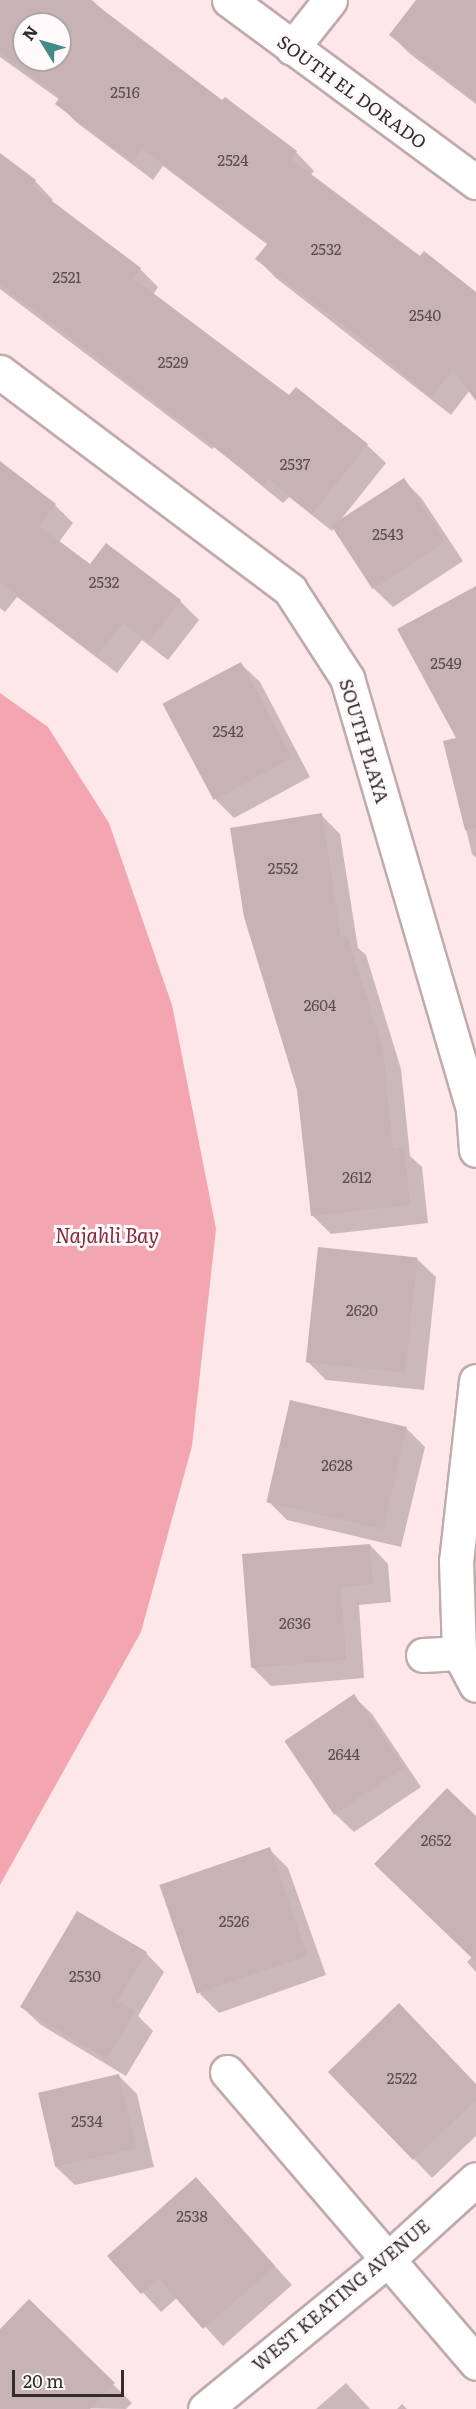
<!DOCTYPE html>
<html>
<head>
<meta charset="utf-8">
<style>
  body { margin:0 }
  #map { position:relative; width:476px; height:2409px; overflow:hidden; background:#fee7e9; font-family:Literata,serif }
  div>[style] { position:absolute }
  .water>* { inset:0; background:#f3a6b0 }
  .shadow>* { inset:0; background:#0003 }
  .building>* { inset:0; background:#c7b2b4; transform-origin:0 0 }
  .roads { filter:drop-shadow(2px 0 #bfaaac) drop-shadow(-2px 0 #bfaaac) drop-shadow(0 2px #bfaaac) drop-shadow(0 -2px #bfaaac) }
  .minor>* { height:33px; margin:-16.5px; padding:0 16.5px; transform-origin:16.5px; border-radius:16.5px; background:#fff }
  span { translate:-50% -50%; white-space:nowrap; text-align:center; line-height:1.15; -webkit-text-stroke:6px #fef9fa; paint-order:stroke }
  .number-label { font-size:15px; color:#594d4e }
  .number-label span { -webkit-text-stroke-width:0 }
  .street-label { font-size:18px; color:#342b2c }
  .water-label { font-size:20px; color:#81293c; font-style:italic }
  .north { position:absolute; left:12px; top:12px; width:60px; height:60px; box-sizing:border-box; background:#fef9fa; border:2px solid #ada7a8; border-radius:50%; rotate:307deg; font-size:16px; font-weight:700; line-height:24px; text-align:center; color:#342b2c }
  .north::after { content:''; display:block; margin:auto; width:21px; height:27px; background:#438b87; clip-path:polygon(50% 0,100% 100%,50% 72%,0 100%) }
  .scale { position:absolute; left:12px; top:2370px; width:112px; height:27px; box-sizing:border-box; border:3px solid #342b2c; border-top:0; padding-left:8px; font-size:18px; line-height:21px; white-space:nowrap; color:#342b2c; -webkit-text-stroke:4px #fef9fa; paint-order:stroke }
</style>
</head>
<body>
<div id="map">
  <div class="water">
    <i style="clip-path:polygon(0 693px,48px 727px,109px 823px,172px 1005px,216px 1229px,192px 1446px,141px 1632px,0 1885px)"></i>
  </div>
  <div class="shadow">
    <i style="clip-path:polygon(evenodd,0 0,92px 0,113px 20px,222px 102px,296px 152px,314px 171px,310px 176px,420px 258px,476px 294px,476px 382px,451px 415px,276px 278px,257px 259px,268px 245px,163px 166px,153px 180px,76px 122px,57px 103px,60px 100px,0 57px,0 0,24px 24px,60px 24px,60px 60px,24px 60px,24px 24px)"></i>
    <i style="clip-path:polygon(418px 0,476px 0,476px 104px,410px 54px,391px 35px)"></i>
    <i style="clip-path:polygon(0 155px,35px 181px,53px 200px,51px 202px,140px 269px,158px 287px,153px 295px,290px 397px,296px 389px,367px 445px,386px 463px,339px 522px,404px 480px,422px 499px,463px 561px,393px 607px,374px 589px,334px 528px,332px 531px,289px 497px,283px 503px,214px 447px,212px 449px,0 289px)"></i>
    <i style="clip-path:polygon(0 463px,55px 505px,73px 523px,59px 542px,90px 566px,106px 545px,180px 601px,199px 620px,168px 660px,142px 640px,117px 673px,17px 597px,5px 612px,0 608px)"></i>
    <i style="clip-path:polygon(241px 664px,260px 682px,310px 777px,234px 818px,216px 800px,165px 705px)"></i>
    <i style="clip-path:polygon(476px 734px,476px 858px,472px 854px,445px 742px)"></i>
    <i style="clip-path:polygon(321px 815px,340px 834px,358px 948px,366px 955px,401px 1069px,410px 1156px,422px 1167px,428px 1223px,331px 1234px,312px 1215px,299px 1090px)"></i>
    <i style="clip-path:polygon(417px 1259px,436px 1277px,424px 1390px,326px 1380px,308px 1362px)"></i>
    <i style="clip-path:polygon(407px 1429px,425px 1447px,401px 1547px,287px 1520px,268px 1501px)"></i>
    <i style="clip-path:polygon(370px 1545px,388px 1564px,391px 1602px,359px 1605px,364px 1678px,271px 1686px,252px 1667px)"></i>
    <i style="clip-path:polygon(353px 1696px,372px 1714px,421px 1787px,354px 1832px,335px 1814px)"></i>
    <i style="clip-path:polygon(476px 1819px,476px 1972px,467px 1962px,472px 1957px)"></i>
    <i style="clip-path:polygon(269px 1849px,288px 1868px,326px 1975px,219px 2013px,200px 1994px)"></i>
    <i style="clip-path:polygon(146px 1953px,164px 1972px,138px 2016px,153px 2031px,126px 2076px,41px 2025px,22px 2007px)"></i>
    <i style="clip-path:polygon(119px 2076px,137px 2094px,154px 2167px,75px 2185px,56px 2167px,40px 2094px)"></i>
    <i style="clip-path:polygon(476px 2085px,476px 2136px,432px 2178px,414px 2159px)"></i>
    <i style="clip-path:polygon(196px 2179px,292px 2285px,223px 2346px,178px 2297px,161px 2312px,109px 2256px)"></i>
    <i style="clip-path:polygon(29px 2301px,132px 2403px,126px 2409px,0 2407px,0 2331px)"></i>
    <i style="clip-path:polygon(346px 2383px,370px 2409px,316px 2409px)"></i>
    <i style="clip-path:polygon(402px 2404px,407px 2409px,397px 2409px)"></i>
  </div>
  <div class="building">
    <i style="clip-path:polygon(evenodd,0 0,90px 0,222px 100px,225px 97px,297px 151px,291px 159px,420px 256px,424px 251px,476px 292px,476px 401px,453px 370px,431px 397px,358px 336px,255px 259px,268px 243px,143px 149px,133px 162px,55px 104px,60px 97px,0 53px,0 0,24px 24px,60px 24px,60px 60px,24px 60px,24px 24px)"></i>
    <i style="clip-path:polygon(416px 0,476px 0,476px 101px,389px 35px)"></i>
    <i style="clip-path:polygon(0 153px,36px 180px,32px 186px,141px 268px,133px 278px,289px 395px,296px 387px,368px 444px,312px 514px,269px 479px,264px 485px,0 284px)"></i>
    <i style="clip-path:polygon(0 461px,56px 504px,39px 526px,90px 564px,106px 543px,181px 600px,149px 642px,123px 623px,97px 656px,0 582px)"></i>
    <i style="left:404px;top:478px;width:76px;height:87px;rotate:57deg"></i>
    <i style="clip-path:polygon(476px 586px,476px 828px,465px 830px,443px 741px,456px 738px,397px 629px)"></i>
    <i style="left:241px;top:662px;width:109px;height:89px;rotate:62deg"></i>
    <i style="clip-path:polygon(322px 813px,341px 937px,347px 935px,383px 1049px,393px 1149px,404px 1147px,410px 1205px,311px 1216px,297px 1090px,244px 917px,230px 828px)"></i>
    <i style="left:318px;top:1247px;width:100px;height:116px;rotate:6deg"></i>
    <i style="left:290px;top:1400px;width:120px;height:105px;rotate:13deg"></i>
    <i style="clip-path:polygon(370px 1544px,373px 1584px,341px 1587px,346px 1660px,251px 1668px,242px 1554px)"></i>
    <i style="left:354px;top:1694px;width:89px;height:84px;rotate:56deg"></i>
    <i style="clip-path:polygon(447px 1788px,476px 1816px,476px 1962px,374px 1864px)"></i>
    <i style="left:270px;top:1847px;width:115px;height:117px;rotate:71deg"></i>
    <i style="clip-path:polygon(77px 1911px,147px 1952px,117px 2001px,135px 2011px,107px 2059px,20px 2007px)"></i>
    <i style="clip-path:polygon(399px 2003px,476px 2084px,476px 2100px,413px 2160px,328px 2072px)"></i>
    <i style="left:119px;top:2074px;width:76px;height:83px;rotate:77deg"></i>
    <i style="clip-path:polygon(196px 2177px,275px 2266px,203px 2329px,159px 2279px,141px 2294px,107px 2256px)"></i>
    <i style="clip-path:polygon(29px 2299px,115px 2383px,90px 2409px,0 2409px,0 2329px)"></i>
  </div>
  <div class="roads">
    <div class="minor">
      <i style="left:229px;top:0;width:307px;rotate:36.4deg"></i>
      <i style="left:292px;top:48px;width:61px;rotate:-51.6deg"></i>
      <i style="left:0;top:372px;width:363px;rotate:36.9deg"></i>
      <i style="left:290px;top:590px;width:105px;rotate:57.1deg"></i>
      <i style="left:347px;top:678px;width:450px;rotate:73.7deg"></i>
      <i style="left:473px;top:1110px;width:40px;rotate:85.7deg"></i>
      <i style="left:476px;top:1381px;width:181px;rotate:96.3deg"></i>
      <i style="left:456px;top:1561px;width:92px;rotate:88.1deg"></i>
      <i style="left:459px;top:1653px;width:36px;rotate:62deg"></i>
      <i style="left:423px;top:1655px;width:36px;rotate:-3deg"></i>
      <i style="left:227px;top:2072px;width:383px;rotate:49.4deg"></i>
      <i style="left:205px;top:2409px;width:235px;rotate:-39.3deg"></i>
      <i style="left:387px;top:2260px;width:120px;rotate:-42.3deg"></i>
    </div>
  </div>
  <div class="number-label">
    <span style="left:125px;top:92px">2516</span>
    <span style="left:233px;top:160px">2524</span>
    <span style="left:326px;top:249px">2532</span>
    <span style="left:67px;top:277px">2521</span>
    <span style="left:425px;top:315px">2540</span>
    <span style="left:173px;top:362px">2529</span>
    <span style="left:295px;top:464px">2537</span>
    <span style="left:388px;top:534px">2543</span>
    <span style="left:104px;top:582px">2532</span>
    <span style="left:446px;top:663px">2549</span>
    <span style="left:228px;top:731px">2542</span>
    <span style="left:283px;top:868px">2552</span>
    <span style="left:320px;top:1005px">2604</span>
    <span style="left:357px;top:1177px">2612</span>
    <span style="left:362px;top:1310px">2620</span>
    <span style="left:337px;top:1465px">2628</span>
    <span style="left:295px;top:1623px">2636</span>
    <span style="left:344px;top:1754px">2644</span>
    <span style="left:436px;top:1840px">2652</span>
    <span style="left:234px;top:1921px">2526</span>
    <span style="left:85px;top:1976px">2530</span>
    <span style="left:402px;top:2078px">2522</span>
    <span style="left:87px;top:2121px">2534</span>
    <span style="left:192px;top:2216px">2538</span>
  </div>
  <div class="street-label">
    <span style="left:352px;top:92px;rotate:36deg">SOUTH EL DORADO</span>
    <span style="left:364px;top:741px;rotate:73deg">SOUTH PLAYA</span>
    <span style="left:341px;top:2295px;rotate:-40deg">WEST KEATING AVENUE</span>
  </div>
  <div class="water-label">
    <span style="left:107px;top:1234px">Najahli Bay</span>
  </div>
  <div class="north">N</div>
  <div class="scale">20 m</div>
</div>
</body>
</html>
